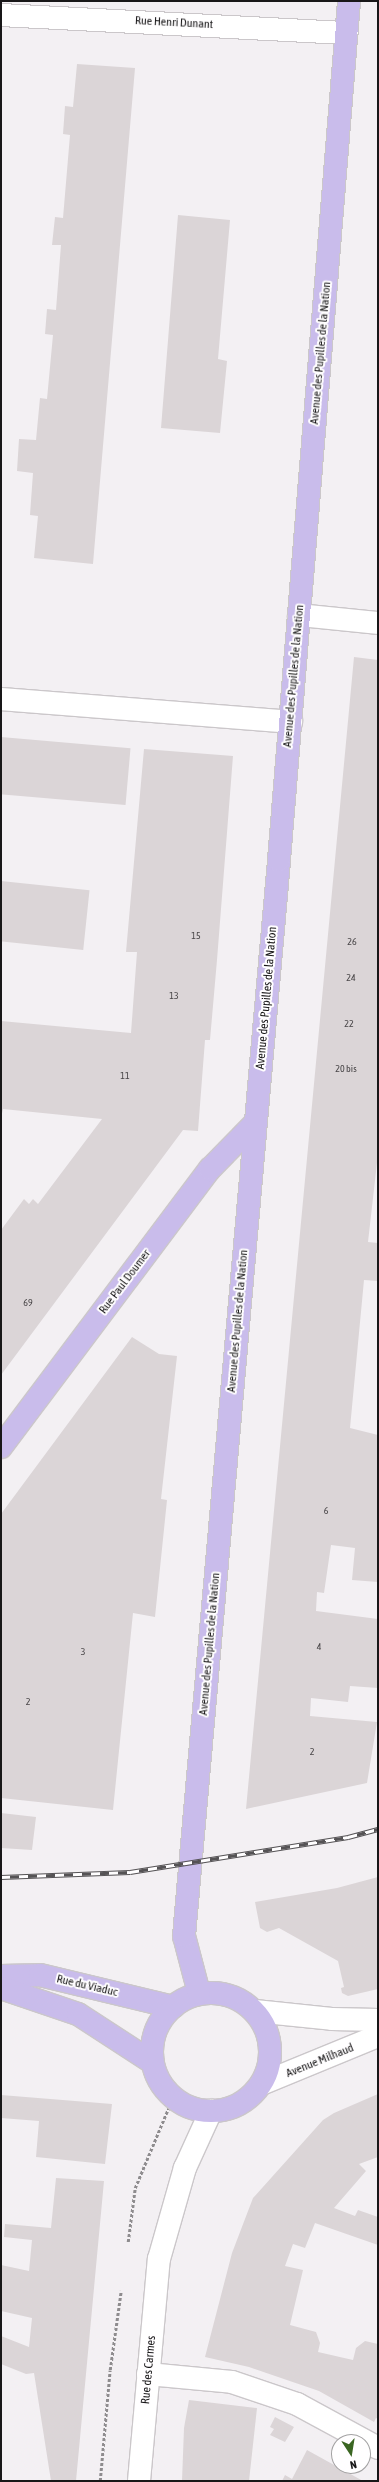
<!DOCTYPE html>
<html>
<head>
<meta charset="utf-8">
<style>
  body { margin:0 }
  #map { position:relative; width:379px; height:2482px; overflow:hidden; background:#f3f0f3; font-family:"Asap Condensed",sans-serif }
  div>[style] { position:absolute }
  .building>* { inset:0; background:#dbd5d7; transform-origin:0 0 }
  .path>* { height:2.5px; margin-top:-1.25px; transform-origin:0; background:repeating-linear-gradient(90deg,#8e8c8e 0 3px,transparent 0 5px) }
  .roads { filter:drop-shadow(1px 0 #cbc7ca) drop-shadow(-1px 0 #cbc7ca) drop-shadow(0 1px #cbc7ca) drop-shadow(0 -1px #cbc7ca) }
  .minor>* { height:22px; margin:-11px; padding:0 11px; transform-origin:11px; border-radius:11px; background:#fff }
  .major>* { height:22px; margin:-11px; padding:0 11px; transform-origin:11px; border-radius:11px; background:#c9bceb }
  .major>.ring { margin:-11px; padding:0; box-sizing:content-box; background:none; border:22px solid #c9bceb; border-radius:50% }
  .rail>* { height:4.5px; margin-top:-2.25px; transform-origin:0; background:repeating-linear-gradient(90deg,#fffeff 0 9px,#555355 0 18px); box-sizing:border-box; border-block:1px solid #555355 }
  span { translate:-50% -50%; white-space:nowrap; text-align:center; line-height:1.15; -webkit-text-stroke:4px #fffeff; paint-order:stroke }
  .number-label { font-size:10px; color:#494648 }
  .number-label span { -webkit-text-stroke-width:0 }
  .street-label { font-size:12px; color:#181718 }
  .frame { position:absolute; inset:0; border:2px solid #181718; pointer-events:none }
  .north { position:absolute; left:331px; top:2434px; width:40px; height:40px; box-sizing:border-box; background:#fffeff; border:1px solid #a3a2a3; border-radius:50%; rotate:168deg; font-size:11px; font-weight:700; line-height:16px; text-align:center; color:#181718 }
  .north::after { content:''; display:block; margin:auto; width:14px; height:18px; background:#3a6522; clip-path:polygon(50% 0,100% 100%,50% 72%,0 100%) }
</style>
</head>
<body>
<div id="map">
  <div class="building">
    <i style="clip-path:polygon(77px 64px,135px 68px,93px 564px,34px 558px,38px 516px,30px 515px,33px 473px,17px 471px,19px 439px,36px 440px,40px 398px,47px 399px,53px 335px,45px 334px,47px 309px,56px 310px,61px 245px,52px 245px,55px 217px,63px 218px,70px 135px,63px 134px,65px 106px,73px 107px)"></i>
    <i style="clip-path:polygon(178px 215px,230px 220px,218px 359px,227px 361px,220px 433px,161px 428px)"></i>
    <i style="clip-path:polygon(354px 657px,378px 660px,378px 1154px,368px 1242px,378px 1243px,378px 1281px,364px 1280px,350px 1428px,378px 1435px,378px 1582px,352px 1580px,355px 1548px,331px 1545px,324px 1593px,317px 1592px,316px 1611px,378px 1619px,378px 1688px,350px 1686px,348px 1702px,311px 1698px,310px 1716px,377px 1722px,367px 1783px,246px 1809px)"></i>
    <i style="left:1px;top:737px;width:130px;height:57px;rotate:5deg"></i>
    <i style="clip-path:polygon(144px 749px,233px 756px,217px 960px,210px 1040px,205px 1040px,198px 1131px,183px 1130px,1px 1375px,1px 1230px,24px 1199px,29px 1204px,33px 1199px,38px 1204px,102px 1119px,3px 1109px,1px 1118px,1px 1021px,131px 1033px,137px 952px,126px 952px)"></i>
    <i style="left:1px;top:881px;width:89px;height:60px;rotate:6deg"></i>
    <i style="clip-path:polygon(132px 1337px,159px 1354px,177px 1356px,161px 1499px,167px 1500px,155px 1617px,133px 1613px,113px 1810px,1px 1798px,1px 1514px)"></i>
    <i style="clip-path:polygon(1px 1813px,36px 1817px,32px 1850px,1px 1848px)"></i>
    <i style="clip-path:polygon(378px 1877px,378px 1989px,348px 1996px,342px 1993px,341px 1988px,344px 1987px,338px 1961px,279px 1928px,267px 1932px,260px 1928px,255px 1902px,337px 1888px)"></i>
    <i style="clip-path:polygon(378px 2094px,378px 2157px,359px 2164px,366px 2171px,334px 2208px,355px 2216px,358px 2210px,378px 2217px,378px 2245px,315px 2223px,305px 2248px,293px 2244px,285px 2266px,303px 2270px,290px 2325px,316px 2332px,320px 2343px,318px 2352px,353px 2360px,356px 2348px,365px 2341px,378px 2344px,378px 2419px,376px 2418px,374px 2422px,319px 2391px,249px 2367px,205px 2357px,232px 2253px,253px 2198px,323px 2120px,334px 2113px)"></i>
    <i style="clip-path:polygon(1px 2095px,112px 2104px,105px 2164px,36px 2157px,39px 2121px,1px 2118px)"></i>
    <i style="clip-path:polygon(56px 2178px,104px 2181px,76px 2481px,51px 2481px,34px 2373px,26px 2374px,1px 2364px,1px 2336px,29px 2347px,32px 2318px,1px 2311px,1px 2265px,29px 2271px,32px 2240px,4px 2237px,5px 2224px,51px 2228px)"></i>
    <i style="clip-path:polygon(189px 2400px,257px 2408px,249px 2481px,182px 2481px,184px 2428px)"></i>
    <i style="clip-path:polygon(275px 2417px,294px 2427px,285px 2442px,270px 2435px,274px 2429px,270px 2427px)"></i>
    <i style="clip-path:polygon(307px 2450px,363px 2481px,282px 2481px,285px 2475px,292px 2479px)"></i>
  </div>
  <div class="path">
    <i style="left:128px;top:2242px;width:54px;rotate:-82.6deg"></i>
    <i style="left:135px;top:2188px;width:99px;rotate:-67.3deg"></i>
    <i style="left:100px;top:2481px;width:111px;rotate:-84.9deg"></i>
    <i style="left:110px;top:2370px;width:80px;rotate:-82.1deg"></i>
  </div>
  <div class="roads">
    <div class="minor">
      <i style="left:1px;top:15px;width:346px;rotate:3deg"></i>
      <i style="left:299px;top:615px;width:79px;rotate:5.8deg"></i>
      <i style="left:1px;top:699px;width:291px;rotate:4.5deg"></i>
      <i style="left:255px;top:2011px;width:77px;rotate:5.9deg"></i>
      <i style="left:332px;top:2019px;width:46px;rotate:1.2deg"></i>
      <i style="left:261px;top:2084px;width:126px;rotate:-22.3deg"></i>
      <i style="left:148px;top:2374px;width:84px;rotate:5.4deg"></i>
      <i style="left:232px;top:2382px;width:69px;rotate:18.7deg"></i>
      <i style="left:297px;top:2404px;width:92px;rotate:28.5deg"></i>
      <i style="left:139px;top:2481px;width:223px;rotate:-84.9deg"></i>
      <i style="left:159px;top:2259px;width:95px;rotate:-74.1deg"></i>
      <i style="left:185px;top:2168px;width:63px;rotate:-65.5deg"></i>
    </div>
    <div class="major">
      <i style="left:1px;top:1447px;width:348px;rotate:-53.1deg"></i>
      <i style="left:210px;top:1169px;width:64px;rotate:-45.6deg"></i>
      <i style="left:1px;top:1976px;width:39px;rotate:-1deg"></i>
      <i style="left:40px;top:1975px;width:137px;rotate:13.5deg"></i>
      <i style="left:1px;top:1988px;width:81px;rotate:18.7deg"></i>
      <i style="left:78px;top:2014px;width:88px;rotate:33deg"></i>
      <i class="ring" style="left:152px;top:1993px;width:96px;height:96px"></i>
      <i style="left:199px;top:1993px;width:59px;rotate:-104.7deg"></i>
      <i style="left:184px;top:1936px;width:1080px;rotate:-84.95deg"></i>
      <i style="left:279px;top:860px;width:862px;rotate:-85.34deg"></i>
    </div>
  </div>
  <div class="rail">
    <i style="left:1px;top:1877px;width:129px;rotate:-2.2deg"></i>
    <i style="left:130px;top:1872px;width:221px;rotate:-9.1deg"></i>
    <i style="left:348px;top:1837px;width:31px;rotate:-15deg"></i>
  </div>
  <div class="number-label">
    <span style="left:196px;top:936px">15</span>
    <span style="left:352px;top:942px">26</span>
    <span style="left:351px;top:978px">24</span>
    <span style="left:174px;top:996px">13</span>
    <span style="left:349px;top:1024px">22</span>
    <span style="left:346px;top:1069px">20 bis</span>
    <span style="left:125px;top:1076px">11</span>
    <span style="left:28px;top:1303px">69</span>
    <span style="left:326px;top:1511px">6</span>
    <span style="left:319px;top:1647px">4</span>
    <span style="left:83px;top:1652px">3</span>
    <span style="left:28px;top:1702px">2</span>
    <span style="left:312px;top:1752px">2</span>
  </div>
  <div class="street-label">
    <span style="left:174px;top:23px;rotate:3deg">Rue Henri Dunant</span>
    <span style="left:321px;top:353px;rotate:-85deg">Avenue des Pupilles de la Nation</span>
    <span style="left:294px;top:676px;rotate:-85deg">Avenue des Pupilles de la Nation</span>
    <span style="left:267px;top:998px;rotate:-85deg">Avenue des Pupilles de la Nation</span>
    <span style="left:125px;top:1282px;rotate:-53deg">Rue Paul Doumer</span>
    <span style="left:238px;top:1321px;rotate:-85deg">Avenue des Pupilles de la Nation</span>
    <span style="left:210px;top:1644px;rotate:-85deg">Avenue des Pupilles de la Nation</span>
    <span style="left:87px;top:1986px;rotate:13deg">Rue du Viaduc</span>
    <span style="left:320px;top:2061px;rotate:-22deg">Avenue Milhaud</span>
    <span style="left:149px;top:2370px;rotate:-85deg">Rue des Carmes</span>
  </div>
  <div class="frame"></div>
  <div class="north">N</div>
</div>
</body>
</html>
